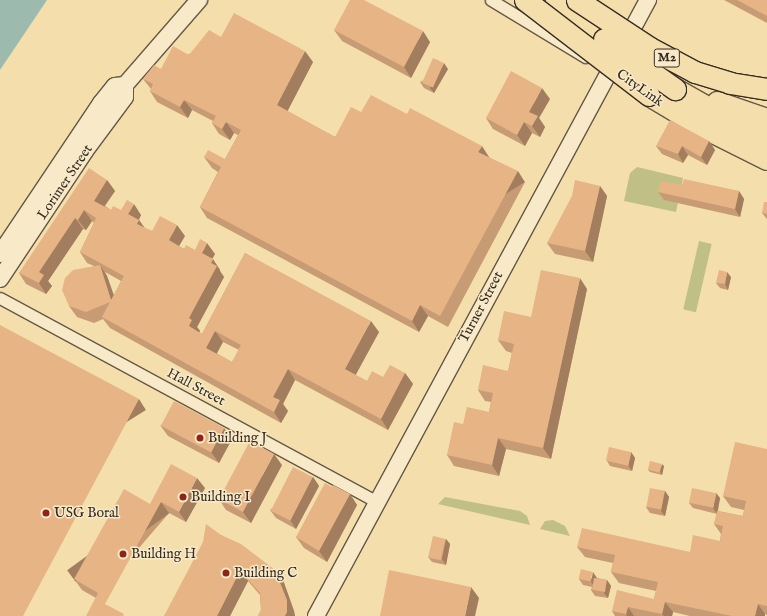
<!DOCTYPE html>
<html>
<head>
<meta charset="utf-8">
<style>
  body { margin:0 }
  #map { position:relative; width:767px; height:616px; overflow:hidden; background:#f4deac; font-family:"IM FELL English",serif }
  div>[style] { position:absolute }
  .green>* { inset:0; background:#c0c086; transform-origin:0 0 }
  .water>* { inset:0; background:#9cbbae }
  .roads { filter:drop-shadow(1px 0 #655844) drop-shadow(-1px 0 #655844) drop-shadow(0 1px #655844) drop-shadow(0 -1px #655844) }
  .street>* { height:11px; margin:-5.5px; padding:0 5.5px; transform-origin:5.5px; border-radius:5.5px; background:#f8eac9 }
  .secondary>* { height:16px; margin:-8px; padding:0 8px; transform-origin:8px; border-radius:8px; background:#f8eac9 }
  .highway>* { height:21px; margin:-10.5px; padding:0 10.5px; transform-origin:10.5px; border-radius:10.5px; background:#f4deac }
  .bridges { filter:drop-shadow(1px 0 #352c21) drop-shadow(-1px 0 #352c21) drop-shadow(0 1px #352c21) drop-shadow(0 -1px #352c21) }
  .highway-bridge>* { height:21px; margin:-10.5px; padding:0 10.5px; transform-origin:10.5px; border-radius:10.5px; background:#f4deac }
  .wall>* { inset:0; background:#c79b73 }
  .shaded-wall>* { inset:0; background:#a27e5e; transform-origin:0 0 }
  .building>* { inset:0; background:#e7b486; transform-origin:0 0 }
  .dots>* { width:11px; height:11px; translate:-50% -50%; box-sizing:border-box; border:2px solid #f8eac9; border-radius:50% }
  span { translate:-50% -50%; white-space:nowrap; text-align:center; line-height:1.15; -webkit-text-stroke:3px #f8eac9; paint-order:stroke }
  .shield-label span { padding:1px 3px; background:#f8eac9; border:1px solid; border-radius:3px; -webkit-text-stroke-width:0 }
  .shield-label { font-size:13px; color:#352c21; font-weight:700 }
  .street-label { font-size:14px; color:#352c21 }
  .poi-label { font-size:14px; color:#352c21 }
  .left { translate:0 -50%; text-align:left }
</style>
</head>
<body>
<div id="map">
  <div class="green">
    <i style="clip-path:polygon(637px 167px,683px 178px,676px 212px,624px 201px,630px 173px)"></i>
    <i style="left:699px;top:241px;width:13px;height:70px;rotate:13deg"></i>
    <i style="clip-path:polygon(445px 497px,520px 511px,527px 516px,530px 525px,438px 504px)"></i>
    <i style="clip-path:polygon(553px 520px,565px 526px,570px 536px,540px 529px,545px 521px)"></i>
  </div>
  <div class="water">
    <i style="clip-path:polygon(0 0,47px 0,0 70px)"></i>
  </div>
  <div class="roads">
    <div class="street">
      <i style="left:491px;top:0;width:110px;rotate:31.2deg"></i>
      <i style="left:0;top:298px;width:430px;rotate:28.4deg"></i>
    </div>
    <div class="secondary">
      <i style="left:0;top:254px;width:182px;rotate:-56.2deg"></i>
      <i style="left:101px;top:103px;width:22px;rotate:-51deg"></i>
      <i style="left:115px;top:86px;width:10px;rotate:-6deg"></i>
      <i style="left:0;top:279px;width:154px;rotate:-56.4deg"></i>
      <i style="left:85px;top:151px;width:67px;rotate:-53.5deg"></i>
      <i style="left:125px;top:97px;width:12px;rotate:-90deg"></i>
      <i style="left:125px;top:85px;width:113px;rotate:-49deg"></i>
      <i style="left:316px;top:616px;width:700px;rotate:-61.68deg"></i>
    </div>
    <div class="highway">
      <i style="left:556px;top:0;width:62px;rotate:39.1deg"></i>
      <i style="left:675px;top:89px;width:106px;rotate:29.5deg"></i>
      <i style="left:649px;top:95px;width:58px;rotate:31deg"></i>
      <i style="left:699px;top:125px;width:76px;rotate:26.6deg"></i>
      <i style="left:717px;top:102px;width:53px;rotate:18.8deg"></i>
    </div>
  </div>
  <div class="bridges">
    <div class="highway-bridge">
      <i style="left:525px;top:0;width:156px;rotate:37.5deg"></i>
      <i style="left:577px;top:0;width:87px;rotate:33.3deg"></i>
      <i style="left:650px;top:48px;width:51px;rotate:28.1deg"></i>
      <i style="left:695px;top:72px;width:37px;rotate:17deg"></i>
      <i style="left:730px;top:83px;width:37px;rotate:9deg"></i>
      <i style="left:604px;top:39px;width:87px;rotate:35.2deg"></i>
    </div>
  </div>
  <div class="wall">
    <i style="clip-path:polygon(724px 0,767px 0,767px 23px)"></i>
    <i style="clip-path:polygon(334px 30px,430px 42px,411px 78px,342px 41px)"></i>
    <i style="clip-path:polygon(221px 37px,313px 62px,287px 111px,335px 137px,361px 112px,489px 157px,525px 182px,448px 327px,428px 316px,419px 332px,207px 218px,200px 207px,218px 172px,212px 168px,204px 157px,225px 159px,238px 135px,234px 133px,230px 140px,219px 134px,212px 123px,213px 121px,192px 110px,188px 118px,157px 102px,150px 91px,151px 89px,143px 79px)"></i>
    <i style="clip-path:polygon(448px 69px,434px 93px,424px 88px,420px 82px)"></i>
    <i style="clip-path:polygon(550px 99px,539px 118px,545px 127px,540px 137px,532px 133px,525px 146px,493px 129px,486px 118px)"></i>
    <i style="clip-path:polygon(709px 141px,715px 150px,707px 165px,688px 155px,683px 163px,662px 154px,656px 146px)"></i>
    <i style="clip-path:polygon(evenodd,107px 180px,115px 191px,105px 206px,111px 210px,121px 210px,141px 215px,139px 220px,144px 228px,152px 231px,185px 236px,179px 246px,184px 249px,195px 250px,215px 254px,212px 259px,220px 270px,220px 271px,224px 277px,197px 327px,200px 331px,199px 332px,202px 334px,245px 253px,379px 332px,355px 375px,367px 381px,383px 377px,405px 373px,413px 384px,388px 430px,295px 380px,283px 404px,288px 411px,281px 423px,110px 328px,103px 319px,94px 323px,77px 317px,69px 306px,94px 266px,87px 263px,80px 252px,94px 223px,92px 221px,86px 230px,83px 229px,48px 281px,52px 286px,46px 294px,26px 284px,19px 273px,107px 180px,105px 272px,121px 281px,114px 295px,107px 276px,105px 272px,107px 180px,223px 342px,239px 350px,232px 362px,216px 353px,223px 342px)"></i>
    <i style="clip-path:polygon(682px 185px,739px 191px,744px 199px,740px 217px,664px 200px,658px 192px)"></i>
    <i style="clip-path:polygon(600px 186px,607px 196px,593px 262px,555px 254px,547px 243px)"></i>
    <i style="clip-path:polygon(767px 202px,767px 219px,766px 218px,762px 213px)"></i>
    <i style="clip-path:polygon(731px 277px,728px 290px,720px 288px,716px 283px)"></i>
    <i style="clip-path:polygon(587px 289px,551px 459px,506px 449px,499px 476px,454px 466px,447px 455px,463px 424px,489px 412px,491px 402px,485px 401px,478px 390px,508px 371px,512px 353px,506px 351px,498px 340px,531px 317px)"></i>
    <i style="clip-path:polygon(160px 425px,232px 439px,219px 463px,168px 436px)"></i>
    <i style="clip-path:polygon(767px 449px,767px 615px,765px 614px,765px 616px,690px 616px,673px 612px,672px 616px,615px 616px,612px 611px,654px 599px,656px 591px,619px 583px,611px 572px,613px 563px,585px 557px,577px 547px,690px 552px,720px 541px,721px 534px,714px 524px,717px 514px,693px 508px,689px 503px,716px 493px,720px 498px,718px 511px,743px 516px,744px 510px,731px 507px,723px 496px)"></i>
    <i style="clip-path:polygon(631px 452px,635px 458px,632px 471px,610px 466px,607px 461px)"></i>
    <i style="clip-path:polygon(282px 465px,251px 523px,226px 510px,219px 499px)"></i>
    <i style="clip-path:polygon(664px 466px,662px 475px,650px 472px,648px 470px)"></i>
    <i style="clip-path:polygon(313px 477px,319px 486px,296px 529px,276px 518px,270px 510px)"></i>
    <i style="clip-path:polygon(332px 487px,350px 494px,357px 505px,327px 562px,304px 548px,296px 537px)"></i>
    <i style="clip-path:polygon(205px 488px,186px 522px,169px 513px,96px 598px,82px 590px,74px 579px,150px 504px)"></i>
    <i style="clip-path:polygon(665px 491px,669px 497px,665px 516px,650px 513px,646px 507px)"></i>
    <i style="clip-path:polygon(221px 535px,275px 570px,283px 580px,294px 611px,295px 616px,258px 616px,261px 610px,260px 595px,248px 581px,230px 616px,164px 616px)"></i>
    <i style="clip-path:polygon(446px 539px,450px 544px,446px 565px,432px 562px,428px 557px)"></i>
    <i style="clip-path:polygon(597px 578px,607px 580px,611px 586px,608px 598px,595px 596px,591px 590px,592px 587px,583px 585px,579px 579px)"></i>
  </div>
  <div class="shaded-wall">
    <i style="clip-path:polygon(423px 31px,430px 42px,411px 78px,404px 67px)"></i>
    <i style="clip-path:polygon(305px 51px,313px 62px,285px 116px,277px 105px)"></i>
    <i style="clip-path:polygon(444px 63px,448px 69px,434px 93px,430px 88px)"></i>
    <i style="clip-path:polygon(542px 88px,550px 99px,539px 118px,545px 127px,540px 137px,532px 126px,529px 112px)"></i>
    <i style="clip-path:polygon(184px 100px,192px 110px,188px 118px,180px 107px)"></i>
    <i style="clip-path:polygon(226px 122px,234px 133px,230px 140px,222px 129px)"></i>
    <i style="clip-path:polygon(524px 122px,532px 133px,525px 146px,517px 135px)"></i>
    <i style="clip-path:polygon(709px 141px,715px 150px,707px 165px,701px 157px)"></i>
    <i style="clip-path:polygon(482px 146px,489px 157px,486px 163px,478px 152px)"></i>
    <i style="clip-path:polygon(682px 146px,688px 155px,683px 163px,678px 154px)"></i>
    <i style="left:518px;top:171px;width:13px;height:165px;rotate:58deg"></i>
    <i style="clip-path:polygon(107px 180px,115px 191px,101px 211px,94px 201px)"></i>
    <i style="clip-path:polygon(600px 186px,607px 196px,593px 262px,585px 251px)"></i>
    <i style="clip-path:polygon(739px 191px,744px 199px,740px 217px,735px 209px)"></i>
    <i style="clip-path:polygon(134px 204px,141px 215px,136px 225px,128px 214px)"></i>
    <i style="clip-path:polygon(84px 210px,92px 221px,86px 230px,78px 220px)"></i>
    <i style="clip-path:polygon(75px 218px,83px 229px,48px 281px,52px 286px,46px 294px,39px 283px,39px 272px)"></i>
    <i style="clip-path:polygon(139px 220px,147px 231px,137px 224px)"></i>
    <i style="clip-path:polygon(177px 225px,185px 236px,176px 251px,169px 240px)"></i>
    <i style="clip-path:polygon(207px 243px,215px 254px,209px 264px,202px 253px)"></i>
    <i style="clip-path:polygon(213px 259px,220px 270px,220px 271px,224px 277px,197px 327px,200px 331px,196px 337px,189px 326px,189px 318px)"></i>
    <i style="clip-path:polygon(100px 265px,107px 276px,119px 311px,111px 300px)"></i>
    <i style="clip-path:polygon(727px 272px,731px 277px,728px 290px,725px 284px)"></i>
    <i style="clip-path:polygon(580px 278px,587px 289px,551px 459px,543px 448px)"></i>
    <i style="clip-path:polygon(420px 305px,428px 316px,419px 332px,412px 321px)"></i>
    <i style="clip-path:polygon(371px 321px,379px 332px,353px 380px,345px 369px)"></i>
    <i style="clip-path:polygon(215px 331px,223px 342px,214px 359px,206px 348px)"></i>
    <i style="clip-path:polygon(288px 369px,295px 380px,283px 404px,288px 411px,281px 423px,274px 412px,273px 397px)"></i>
    <i style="clip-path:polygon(405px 373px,413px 384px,388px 430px,381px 419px)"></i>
    <i style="left:139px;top:399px;width:13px;height:246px;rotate:58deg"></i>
    <i style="clip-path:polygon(224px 428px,232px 439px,219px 463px,211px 452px)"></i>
    <i style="clip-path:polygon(498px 438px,506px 449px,499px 476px,492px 465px)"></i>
    <i style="clip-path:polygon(631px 452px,635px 458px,632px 471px,628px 465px)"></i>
    <i style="clip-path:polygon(274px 454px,282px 465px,251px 523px,243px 512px)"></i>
    <i style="clip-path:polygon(662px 464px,664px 466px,662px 475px,660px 472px)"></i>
    <i style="clip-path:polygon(313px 477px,319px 486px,296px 529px,290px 520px)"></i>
    <i style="clip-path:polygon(197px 478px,205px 488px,186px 522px,179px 512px)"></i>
    <i style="clip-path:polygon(665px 491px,669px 497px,665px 516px,661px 511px)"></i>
    <i style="clip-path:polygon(716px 493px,720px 498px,717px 514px,713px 508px)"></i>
    <i style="clip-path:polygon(350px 494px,357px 505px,327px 562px,319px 551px)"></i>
    <i style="left:161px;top:502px;width:14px;height:116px;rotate:54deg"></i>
    <i style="clip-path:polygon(446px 539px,450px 544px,446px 565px,442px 559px)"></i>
    <i style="clip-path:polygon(275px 570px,283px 580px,294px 611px,295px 616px,285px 616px)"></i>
    <i style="clip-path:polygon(240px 571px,248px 581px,230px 616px,217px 616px)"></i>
    <i style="clip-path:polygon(593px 572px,597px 578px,595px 587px,591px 582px)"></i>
    <i style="clip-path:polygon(607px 580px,611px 586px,608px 598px,604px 593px)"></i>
    <i style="clip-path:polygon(471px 587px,479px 598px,475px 616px,465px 616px)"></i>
    <i style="clip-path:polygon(665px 602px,673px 612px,672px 616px,664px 616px,662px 614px)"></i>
    <i style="clip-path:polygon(758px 604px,765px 614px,765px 616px,755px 616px)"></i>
    <i style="clip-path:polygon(628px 607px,634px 616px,627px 616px,626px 614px)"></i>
  </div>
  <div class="building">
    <i style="clip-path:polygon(350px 0,364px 0,423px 31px,404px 67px,334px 30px)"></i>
    <i style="clip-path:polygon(737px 0,767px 0,767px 16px)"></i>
    <i style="clip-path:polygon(234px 13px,305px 51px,277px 105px,335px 137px,351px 107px,361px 112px,371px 95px,407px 114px,410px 108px,482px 146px,478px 152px,518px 171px,440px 316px,420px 305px,412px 321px,200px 207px,221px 167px,204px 157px,208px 150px,225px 159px,241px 130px,226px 122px,222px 129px,212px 123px,216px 116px,184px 100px,180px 107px,150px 91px,153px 84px,143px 79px,154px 65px,161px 69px,173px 46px,189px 55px,209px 30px,221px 37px)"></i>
    <i style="left:433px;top:58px;width:12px;height:27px;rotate:24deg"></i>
    <i style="clip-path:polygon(511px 71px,542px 88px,529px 112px,538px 116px,532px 126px,524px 122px,517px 135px,486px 118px)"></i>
    <i style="clip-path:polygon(670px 120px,709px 141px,701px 157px,682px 146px,678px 154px,656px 146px)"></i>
    <i style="clip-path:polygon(evenodd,89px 168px,107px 180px,94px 201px,111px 210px,113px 206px,121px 210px,127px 200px,134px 204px,128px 214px,139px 220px,137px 224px,152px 231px,160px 216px,177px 225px,169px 240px,184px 249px,186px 245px,195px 250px,200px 239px,207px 243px,202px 253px,213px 259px,211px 263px,217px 266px,189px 318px,192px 320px,189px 326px,202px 334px,245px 253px,371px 321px,345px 369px,367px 381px,372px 371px,383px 377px,390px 365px,405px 373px,381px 419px,288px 369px,273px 397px,280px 400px,274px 412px,102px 317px,110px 302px,86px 312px,69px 306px,62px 290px,65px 278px,73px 270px,100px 265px,111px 300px,124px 276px,80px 252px,96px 218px,84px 210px,78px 220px,75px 218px,39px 272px,44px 275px,39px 283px,19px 273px,89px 168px,215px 331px,241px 345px,232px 362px,206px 348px,215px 331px)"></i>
    <i style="clip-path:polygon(684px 179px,739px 191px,735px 209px,658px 192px,661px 181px,682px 185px)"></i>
    <i style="clip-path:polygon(575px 180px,600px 186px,585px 251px,547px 243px,572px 196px)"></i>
    <i style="clip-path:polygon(764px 202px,767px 202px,767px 214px,762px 213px)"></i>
    <i style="clip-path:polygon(541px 270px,580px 278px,543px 448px,498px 438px,492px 465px,447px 455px,454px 422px,463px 424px,467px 407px,489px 412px,493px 393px,478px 390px,483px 365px,508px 371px,514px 344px,498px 340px,504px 311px,531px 317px)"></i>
    <i style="clip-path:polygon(719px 270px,727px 272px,725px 284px,716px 283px)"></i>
    <i style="clip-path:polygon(0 325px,139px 399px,23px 616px,0 616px)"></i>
    <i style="left:174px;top:401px;width:57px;height:28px;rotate:28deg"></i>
    <i style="left:250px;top:441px;width:27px;height:66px;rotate:28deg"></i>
    <i style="clip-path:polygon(735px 442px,767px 449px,767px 606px,758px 604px,755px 616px,732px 616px,665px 602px,662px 614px,628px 607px,626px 614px,612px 611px,617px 590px,654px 599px,658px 582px,611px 572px,615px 555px,577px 547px,582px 528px,690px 552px,693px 535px,720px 541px,723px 526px,714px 524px,717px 511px,743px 516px,746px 501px,723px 496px)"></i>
    <i style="left:609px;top:447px;width:23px;height:14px;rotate:13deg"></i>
    <i style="left:650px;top:461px;width:12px;height:9px;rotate:14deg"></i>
    <i style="clip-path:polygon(171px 464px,197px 478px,179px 512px,161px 502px,105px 604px,124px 614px,123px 616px,86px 616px,98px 593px,74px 579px,124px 489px,150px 504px)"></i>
    <i style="left:293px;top:467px;width:22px;height:49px;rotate:27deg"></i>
    <i style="clip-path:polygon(325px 483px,332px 487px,333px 485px,350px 494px,319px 551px,296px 537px)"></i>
    <i style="left:650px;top:488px;width:15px;height:19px;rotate:11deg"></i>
    <i style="left:692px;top:488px;width:25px;height:15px;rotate:12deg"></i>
    <i style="clip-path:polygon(206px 524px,221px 535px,241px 544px,275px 570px,287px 600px,287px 612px,285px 616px,258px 616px,261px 610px,260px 593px,240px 571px,217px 616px,164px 616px,203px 542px)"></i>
    <i style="left:433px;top:536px;width:13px;height:22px;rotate:13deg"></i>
    <i style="left:581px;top:569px;width:12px;height:10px;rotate:14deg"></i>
    <i style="clip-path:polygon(389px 570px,471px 587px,465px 616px,380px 616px)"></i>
    <i style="left:594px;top:578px;width:13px;height:12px;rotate:9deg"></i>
  </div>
  <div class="dots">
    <i style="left:200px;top:438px;background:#8f2418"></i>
    <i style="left:183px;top:497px;background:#8f2418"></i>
    <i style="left:46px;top:513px;background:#8f2418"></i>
    <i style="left:123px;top:554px;background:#8f2418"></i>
    <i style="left:226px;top:573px;background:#8f2418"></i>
  </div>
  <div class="shield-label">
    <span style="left:667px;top:58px">M2</span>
  </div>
  <div class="street-label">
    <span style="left:640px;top:88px;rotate:35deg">CityLink</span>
    <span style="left:65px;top:182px;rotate:-56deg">Lorimer Street</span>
    <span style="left:481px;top:307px;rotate:-62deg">Turner Street</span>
    <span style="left:196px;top:387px;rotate:28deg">Hall Street</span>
  </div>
  <div class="poi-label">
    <span class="left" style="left:208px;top:438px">Building J</span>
    <span class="left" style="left:191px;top:497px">Building I</span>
    <span class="left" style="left:54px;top:513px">USG Boral</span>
    <span class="left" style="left:131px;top:554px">Building H</span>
    <span class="left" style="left:234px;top:573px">Building C</span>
  </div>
</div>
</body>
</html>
